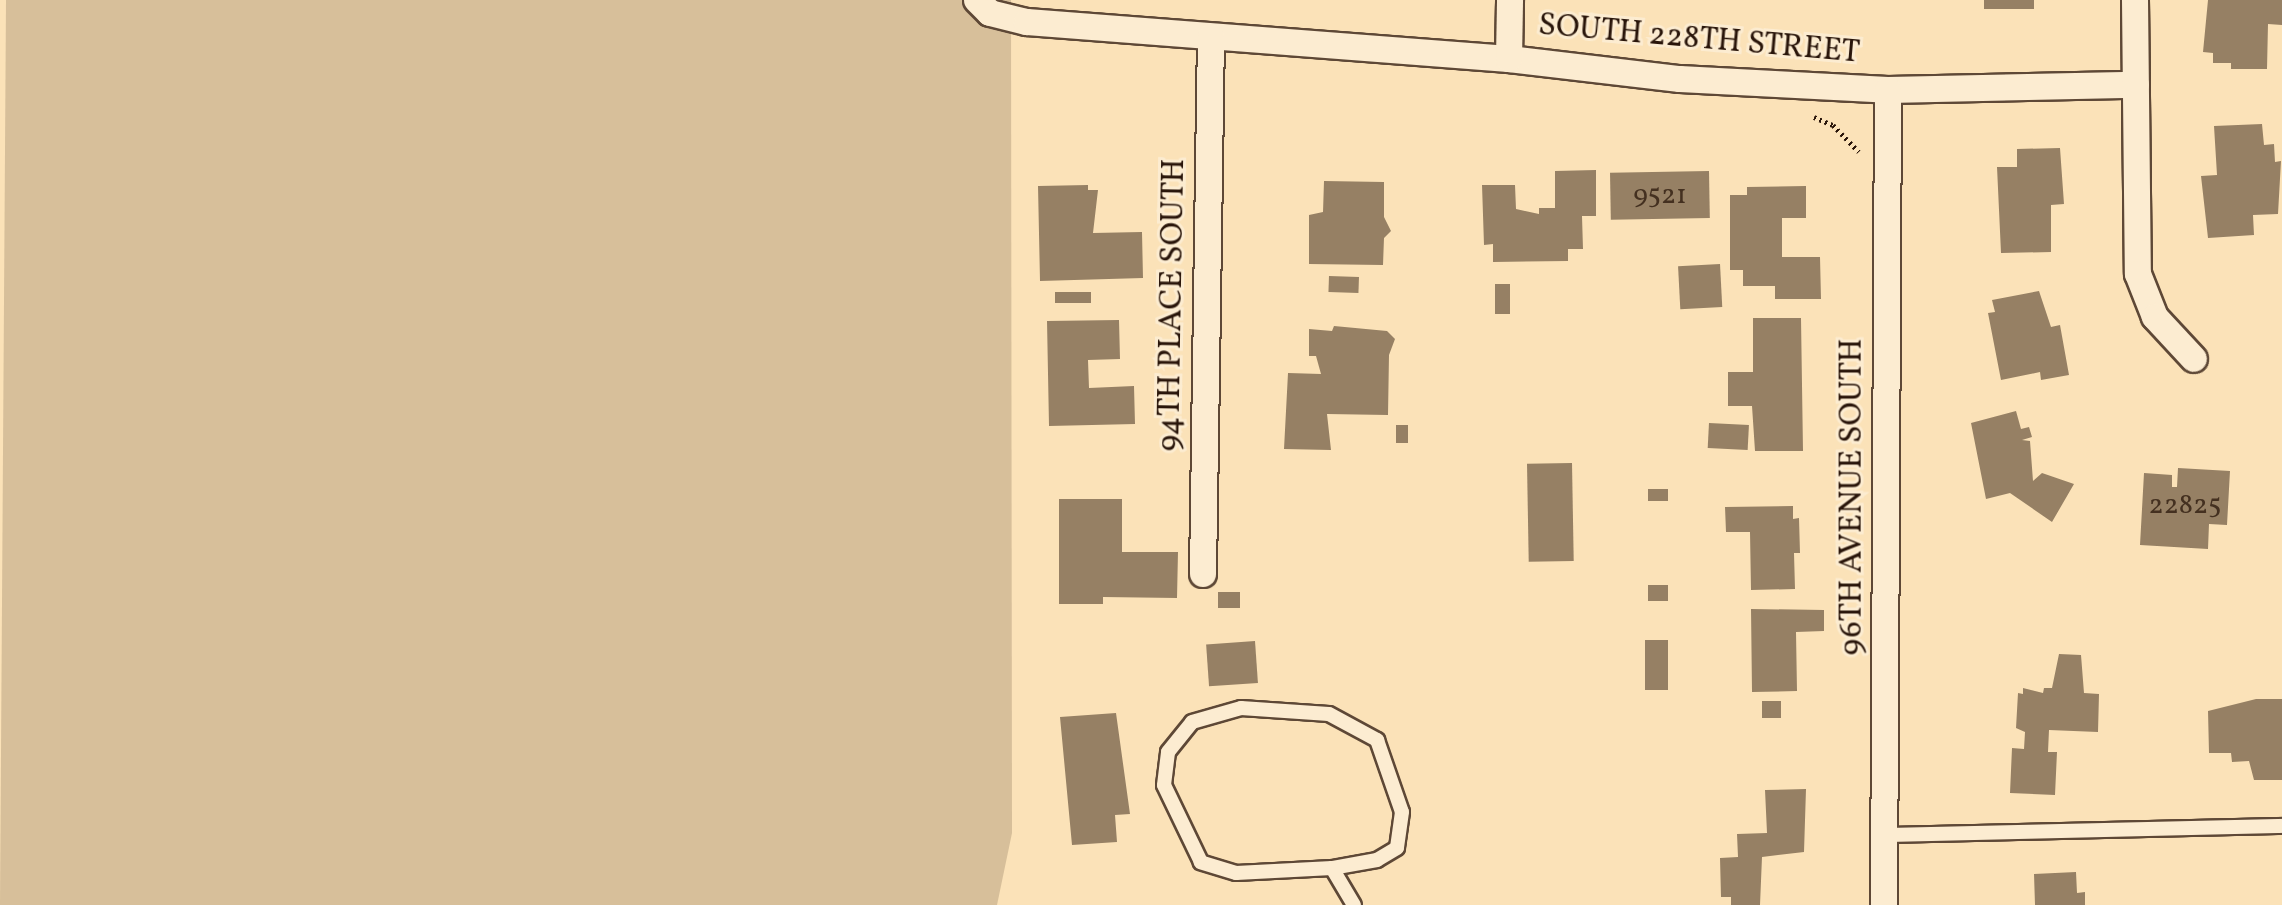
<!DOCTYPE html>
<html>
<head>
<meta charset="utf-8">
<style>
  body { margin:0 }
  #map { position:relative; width:2282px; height:905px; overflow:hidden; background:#fbe2b8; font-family:Vollkorn,serif }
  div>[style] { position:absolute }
  .green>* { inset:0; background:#d7bf9a }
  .building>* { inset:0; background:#968064; transform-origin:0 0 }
  .path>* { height:5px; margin-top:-2.5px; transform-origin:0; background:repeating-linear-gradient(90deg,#29150a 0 2px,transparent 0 6px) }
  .roads { filter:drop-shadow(2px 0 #5e4836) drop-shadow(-2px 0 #5e4836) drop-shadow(0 2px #5e4836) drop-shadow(0 -2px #5e4836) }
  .lane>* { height:14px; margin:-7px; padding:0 7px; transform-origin:7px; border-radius:7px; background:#fcecd1 }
  .street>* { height:26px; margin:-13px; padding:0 13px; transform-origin:13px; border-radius:13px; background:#fcecd1 }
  span { translate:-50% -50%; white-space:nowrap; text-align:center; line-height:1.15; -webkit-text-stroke:6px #fcecd1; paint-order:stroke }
  .number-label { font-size:28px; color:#443020 }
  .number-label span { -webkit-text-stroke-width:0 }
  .street-label { font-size:32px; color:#29150a }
</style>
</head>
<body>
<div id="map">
  <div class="green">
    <i style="clip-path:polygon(6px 0,1011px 0,1012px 833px,997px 905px,0 905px)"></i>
  </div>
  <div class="building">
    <i style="left:1984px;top:0;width:50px;height:9px"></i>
    <i style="clip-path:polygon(2208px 0,2282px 0,2282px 25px,2268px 24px,2267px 69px,2231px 69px,2231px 63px,2213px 63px,2213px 53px,2203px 52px)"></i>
    <i style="clip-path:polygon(2262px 124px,2264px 145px,2274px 144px,2275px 162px,2281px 161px,2278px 214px,2253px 215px,2254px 235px,2208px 238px,2201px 176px,2217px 175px,2214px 126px)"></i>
    <i style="clip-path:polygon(2060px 148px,2064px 204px,2051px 205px,2051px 252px,2001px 253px,1997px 167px,2017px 167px,2017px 149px)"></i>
    <i style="clip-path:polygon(1596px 170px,1596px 216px,1582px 216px,1583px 249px,1568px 249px,1568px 261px,1493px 262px,1493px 244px,1484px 245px,1482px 185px,1515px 185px,1516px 209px,1539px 214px,1539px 208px,1555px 208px,1555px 171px)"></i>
    <i style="left:1709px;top:171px;width:47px;height:99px;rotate:89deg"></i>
    <i style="clip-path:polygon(1324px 181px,1384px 182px,1384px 217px,1391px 231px,1384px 238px,1383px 265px,1309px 264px,1309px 215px,1323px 212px)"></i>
    <i style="clip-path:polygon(1088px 185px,1088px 190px,1098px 190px,1093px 233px,1142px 232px,1143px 278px,1040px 281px,1038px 186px)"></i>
    <i style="clip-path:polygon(1806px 186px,1806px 218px,1782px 218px,1782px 257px,1820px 257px,1821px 299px,1775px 299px,1775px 286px,1743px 286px,1743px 270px,1730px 270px,1730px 195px,1747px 195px,1747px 187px)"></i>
    <i style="left:1720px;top:264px;width:43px;height:42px;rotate:87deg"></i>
    <i style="left:1329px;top:276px;width:30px;height:16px;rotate:2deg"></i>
    <i style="left:1495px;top:284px;width:15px;height:30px"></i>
    <i style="clip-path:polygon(2039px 291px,2051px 327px,2060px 325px,2069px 375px,2041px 380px,2040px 372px,2001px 380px,1988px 313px,1995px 312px,1992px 300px)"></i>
    <i style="left:1055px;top:292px;width:36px;height:11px"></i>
    <i style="clip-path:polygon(1753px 318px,1801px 318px,1803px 451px,1755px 451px,1752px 406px,1728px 406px,1728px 372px,1753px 372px)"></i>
    <i style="clip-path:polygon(1119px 320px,1120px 359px,1088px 360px,1089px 388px,1134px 386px,1135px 424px,1049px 426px,1047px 321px)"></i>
    <i style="clip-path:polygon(1334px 326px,1387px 331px,1395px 339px,1389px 355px,1388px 415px,1327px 414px,1331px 450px,1284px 449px,1288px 373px,1321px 374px,1316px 356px,1309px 356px,1309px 329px,1332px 331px)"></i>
    <i style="clip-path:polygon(2016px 411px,2021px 429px,2029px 427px,2032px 437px,2022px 440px,2030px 441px,2033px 481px,2042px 473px,2074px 484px,2052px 522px,2010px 493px,1986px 499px,1971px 423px)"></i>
    <i style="left:1709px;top:423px;width:40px;height:25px;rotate:3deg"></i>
    <i style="left:1408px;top:425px;width:18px;height:12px;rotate:90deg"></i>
    <i style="left:1572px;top:463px;width:98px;height:45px;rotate:89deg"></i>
    <i style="clip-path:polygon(2178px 468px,2230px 471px,2227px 525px,2209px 524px,2208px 549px,2140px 545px,2144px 473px,2172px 475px,2172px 487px,2177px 487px)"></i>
    <i style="left:1648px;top:489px;width:20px;height:12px"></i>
    <i style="clip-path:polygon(1059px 499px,1122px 499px,1122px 552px,1178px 552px,1177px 598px,1103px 597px,1103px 604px,1059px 604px)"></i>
    <i style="clip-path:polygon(1793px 506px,1793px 519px,1799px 518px,1800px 553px,1794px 553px,1795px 589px,1751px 590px,1750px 532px,1726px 532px,1725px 507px)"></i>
    <i style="left:1648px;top:585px;width:20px;height:16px"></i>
    <i style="left:1240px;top:592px;width:16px;height:22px;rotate:90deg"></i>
    <i style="clip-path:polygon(1751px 609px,1824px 610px,1824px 631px,1796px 632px,1797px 691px,1752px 692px)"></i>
    <i style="left:1645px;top:640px;width:23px;height:50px"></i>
    <i style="left:1255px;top:641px;width:42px;height:49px;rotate:86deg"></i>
    <i style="clip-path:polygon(2059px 654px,2081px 655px,2084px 693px,2099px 694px,2098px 732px,2049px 730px,2048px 752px,2057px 752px,2055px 795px,2010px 793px,2012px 748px,2024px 749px,2025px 732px,2016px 728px,2018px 693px,2023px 694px,2023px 688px,2043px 693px,2044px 688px,2052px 688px)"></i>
    <i style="clip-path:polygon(2256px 699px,2282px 699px,2282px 780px,2254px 780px,2249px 761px,2232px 762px,2231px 753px,2209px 753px,2208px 711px)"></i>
    <i style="left:1762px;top:701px;width:19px;height:17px"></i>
    <i style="clip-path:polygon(1116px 713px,1130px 814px,1115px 815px,1117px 842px,1072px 845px,1060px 717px)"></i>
    <i style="clip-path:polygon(1806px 789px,1804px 852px,1762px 857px,1760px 905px,1731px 905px,1731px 897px,1721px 897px,1720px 858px,1738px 857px,1737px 834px,1767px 833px,1765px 790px)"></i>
    <i style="clip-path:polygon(2076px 872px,2077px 893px,2085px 892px,2085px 905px,2035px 905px,2034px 874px)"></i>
  </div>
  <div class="path">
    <i style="left:1814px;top:117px;width:21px;rotate:23deg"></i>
    <i style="left:1833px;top:125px;width:37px;rotate:46deg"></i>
  </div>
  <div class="roads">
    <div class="lane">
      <i style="left:1241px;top:708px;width:88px;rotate:3.9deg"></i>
      <i style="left:1329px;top:714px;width:55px;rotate:28.4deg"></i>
      <i style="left:1377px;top:740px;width:76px;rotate:70.9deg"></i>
      <i style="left:1402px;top:812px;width:36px;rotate:98deg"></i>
      <i style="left:1397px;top:848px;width:23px;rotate:149deg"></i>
      <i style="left:1377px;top:860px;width:46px;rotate:169.9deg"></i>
      <i style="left:1332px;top:868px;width:96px;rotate:177deg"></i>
      <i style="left:1236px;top:873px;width:37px;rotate:-163deg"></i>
      <i style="left:1201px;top:862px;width:85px;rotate:-115.7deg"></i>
      <i style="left:1164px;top:785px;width:33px;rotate:-83deg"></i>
      <i style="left:1168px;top:752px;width:38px;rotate:-51deg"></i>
      <i style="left:1192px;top:722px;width:51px;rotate:-15.9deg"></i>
      <i style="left:1884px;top:835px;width:398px;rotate:-1.3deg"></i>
      <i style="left:1332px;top:868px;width:43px;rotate:59.3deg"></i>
    </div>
    <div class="street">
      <i style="left:977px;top:0;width:18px;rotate:45deg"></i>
      <i style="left:990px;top:13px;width:38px;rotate:14deg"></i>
      <i style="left:1027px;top:22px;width:483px;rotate:4.4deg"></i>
      <i style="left:1509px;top:59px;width:172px;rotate:6.7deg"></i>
      <i style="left:1680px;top:79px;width:208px;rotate:3deg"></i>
      <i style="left:1888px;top:90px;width:248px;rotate:-1.2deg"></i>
      <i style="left:2135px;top:0;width:274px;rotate:89.4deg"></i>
      <i style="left:2138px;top:274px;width:46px;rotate:68.4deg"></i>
      <i style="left:2155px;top:317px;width:57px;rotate:47.1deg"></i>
      <i style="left:1509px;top:59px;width:59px;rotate:-89deg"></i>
      <i style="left:1203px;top:574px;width:537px;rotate:-89.15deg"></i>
      <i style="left:1884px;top:905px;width:815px;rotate:-89.72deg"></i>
    </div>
  </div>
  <div class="number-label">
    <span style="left:1660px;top:196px">9521</span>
    <span style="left:2185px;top:506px">22825</span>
  </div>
  <div class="street-label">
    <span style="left:1699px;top:40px;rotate:5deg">SOUTH 228TH STREET</span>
    <span style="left:1173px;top:305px;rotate:-89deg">94TH PLACE SOUTH</span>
    <span style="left:1853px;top:497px;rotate:-90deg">96TH AVENUE SOUTH</span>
  </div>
</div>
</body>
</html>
